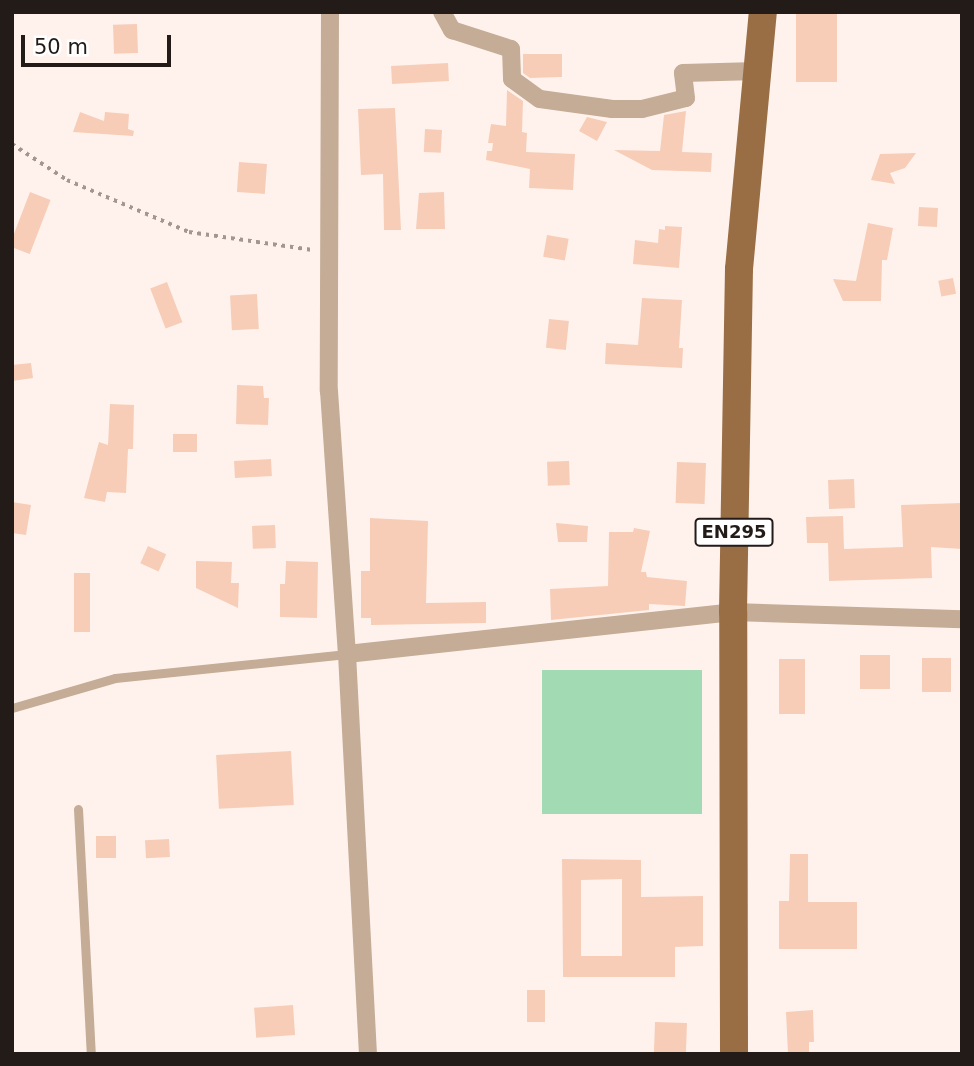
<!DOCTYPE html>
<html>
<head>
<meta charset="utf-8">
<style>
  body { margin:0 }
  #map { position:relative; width:974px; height:1066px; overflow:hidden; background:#fff2ec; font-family:"DejaVu Sans",sans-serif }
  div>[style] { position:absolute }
  .green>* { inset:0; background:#a2dbb3; transform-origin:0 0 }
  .building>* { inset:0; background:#f7cdb8; transform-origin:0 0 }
  .path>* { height:3.5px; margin-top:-1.75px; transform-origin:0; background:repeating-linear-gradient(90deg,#a19692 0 3.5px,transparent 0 8.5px) }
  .lane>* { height:9px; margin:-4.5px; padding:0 4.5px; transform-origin:4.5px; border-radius:4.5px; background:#c4ac96 }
  .street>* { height:18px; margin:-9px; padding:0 9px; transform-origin:9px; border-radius:9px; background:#c4ac96 }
  .primary>* { height:28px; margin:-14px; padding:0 14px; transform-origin:14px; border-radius:14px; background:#996e45 }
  span { translate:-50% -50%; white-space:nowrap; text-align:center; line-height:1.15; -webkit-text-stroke:6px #fff; paint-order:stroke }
  .shield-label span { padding:2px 5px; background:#fff; border:2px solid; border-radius:5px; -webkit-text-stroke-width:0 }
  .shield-label { font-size:18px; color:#221b18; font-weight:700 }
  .frame { position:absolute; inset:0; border:14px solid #221b18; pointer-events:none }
  .scale { position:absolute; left:21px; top:35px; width:150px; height:32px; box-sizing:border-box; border:4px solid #221b18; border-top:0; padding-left:9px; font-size:21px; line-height:24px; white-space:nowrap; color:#221b18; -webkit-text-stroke:5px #fff; paint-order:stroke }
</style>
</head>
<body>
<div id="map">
  <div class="green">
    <i style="left:702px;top:670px;width:144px;height:160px;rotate:90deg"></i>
  </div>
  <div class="building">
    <i style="left:796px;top:12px;width:41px;height:70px"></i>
    <i style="left:137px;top:24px;width:29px;height:24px;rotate:88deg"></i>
    <i style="clip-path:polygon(523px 54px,562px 54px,562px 77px,530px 78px,523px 73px)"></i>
    <i style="left:448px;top:63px;width:18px;height:57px;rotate:87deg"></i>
    <i style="clip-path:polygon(507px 90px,523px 101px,522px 132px,527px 133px,526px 152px,575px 154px,573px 190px,529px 188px,530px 169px,486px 160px,487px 151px,492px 151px,493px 143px,488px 143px,491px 124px,506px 126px)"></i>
    <i style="clip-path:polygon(395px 108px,401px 230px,384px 230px,383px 174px,361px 175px,358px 109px)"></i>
    <i style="clip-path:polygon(686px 111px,682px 152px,712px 153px,711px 172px,652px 170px,614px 150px,660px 151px,664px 115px)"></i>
    <i style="clip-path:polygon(80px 112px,104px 121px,105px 112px,129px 114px,128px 129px,134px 131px,133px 136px,73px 132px)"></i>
    <i style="clip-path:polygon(587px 117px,607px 122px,597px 141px,579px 131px)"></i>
    <i style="left:425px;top:129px;width:17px;height:23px;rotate:3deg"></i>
    <i style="clip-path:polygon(916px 153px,905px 168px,890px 173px,895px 184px,871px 180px,880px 154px)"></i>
    <i style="left:239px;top:162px;width:28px;height:30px;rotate:4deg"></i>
    <i style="left:30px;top:192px;width:22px;height:58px;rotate:21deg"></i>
    <i style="clip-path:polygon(444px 192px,445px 229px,416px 229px,419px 193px)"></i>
    <i style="left:919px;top:207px;width:19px;height:19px;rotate:3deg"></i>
    <i style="clip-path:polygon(868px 223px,893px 228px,887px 260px,882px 260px,881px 301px,843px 301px,833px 279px,856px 281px)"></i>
    <i style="clip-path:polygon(665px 226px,682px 227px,679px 268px,633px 264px,635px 240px,658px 243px,659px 229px,665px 230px)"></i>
    <i style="left:547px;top:235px;width:22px;height:22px;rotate:10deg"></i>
    <i style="left:953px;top:278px;width:16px;height:15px;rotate:79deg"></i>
    <i style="left:167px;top:282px;width:43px;height:18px;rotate:69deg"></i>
    <i style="left:257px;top:294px;width:35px;height:27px;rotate:87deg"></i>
    <i style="clip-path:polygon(642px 298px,682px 300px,679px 348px,683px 348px,682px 368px,605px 364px,606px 343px,638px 345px)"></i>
    <i style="left:549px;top:319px;width:20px;height:29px;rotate:6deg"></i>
    <i style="clip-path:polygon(31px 363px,33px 378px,12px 381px,12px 365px)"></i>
    <i style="clip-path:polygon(237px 385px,263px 386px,264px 398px,269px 398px,268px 425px,236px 424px)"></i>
    <i style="clip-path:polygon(110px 404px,134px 405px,133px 449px,128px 449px,126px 493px,107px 492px,105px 502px,84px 498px,99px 442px,108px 445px)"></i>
    <i style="left:173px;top:434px;width:24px;height:18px"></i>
    <i style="left:271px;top:459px;width:17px;height:37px;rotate:87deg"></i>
    <i style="left:569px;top:461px;width:24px;height:22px;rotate:88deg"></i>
    <i style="left:677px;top:462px;width:29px;height:41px;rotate:2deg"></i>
    <i style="left:854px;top:479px;width:29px;height:26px;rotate:88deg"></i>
    <i style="clip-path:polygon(12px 502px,31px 505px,26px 535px,12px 533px)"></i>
    <i style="clip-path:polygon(962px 503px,962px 549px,931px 547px,932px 578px,829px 581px,828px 543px,807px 543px,806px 517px,843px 516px,844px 549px,903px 547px,901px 505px)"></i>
    <i style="clip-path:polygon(370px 518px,428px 521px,426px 603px,486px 602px,486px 623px,371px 625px,371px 618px,361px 618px,361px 571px,370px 571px)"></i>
    <i style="clip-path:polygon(556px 523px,588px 526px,587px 542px,558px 542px)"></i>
    <i style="left:275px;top:525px;width:23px;height:23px;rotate:88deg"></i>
    <i style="clip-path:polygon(634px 528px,650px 531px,641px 572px,646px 572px,647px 577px,687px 581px,685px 606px,649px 604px,649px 610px,551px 620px,550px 589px,608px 586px,609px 532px,633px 532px)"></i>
    <i style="left:148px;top:546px;width:20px;height:19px;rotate:24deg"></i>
    <i style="clip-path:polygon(196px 561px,232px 562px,231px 583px,239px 583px,238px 608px,196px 588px)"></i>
    <i style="clip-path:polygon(286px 561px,318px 562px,317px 618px,280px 617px,280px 584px,285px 584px)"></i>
    <i style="left:74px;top:573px;width:16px;height:59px"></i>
    <i style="left:860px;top:655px;width:30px;height:34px"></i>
    <i style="left:922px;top:658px;width:29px;height:34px"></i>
    <i style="left:779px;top:659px;width:26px;height:55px"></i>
    <i style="left:291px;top:751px;width:54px;height:75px;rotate:87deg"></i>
    <i style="left:96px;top:836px;width:20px;height:22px"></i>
    <i style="left:169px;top:839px;width:18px;height:24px;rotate:87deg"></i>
    <i style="clip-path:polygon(790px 854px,808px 854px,808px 902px,857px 902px,857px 949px,779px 949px,779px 901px,789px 901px)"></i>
    <i style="clip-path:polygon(evenodd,562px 859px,641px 860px,641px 897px,703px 896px,703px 946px,675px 947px,675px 977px,563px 977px,562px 859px,622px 879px,622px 956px,581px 956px,581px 880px,622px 879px)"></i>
    <i style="left:527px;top:990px;width:18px;height:32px"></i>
    <i style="left:293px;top:1005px;width:30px;height:39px;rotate:86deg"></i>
    <i style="clip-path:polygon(813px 1010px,814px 1042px,809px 1042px,809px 1054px,788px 1054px,786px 1012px)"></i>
    <i style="left:655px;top:1022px;width:32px;height:32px;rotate:2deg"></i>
  </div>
  <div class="path">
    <i style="left:12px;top:144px;width:66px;rotate:33.2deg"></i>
    <i style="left:67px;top:180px;width:133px;rotate:23.1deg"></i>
    <i style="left:189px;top:232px;width:125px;rotate:8.3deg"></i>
  </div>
  <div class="lane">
    <i style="left:12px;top:708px;width:107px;rotate:-16.2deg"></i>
    <i style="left:115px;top:678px;width:233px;rotate:-5.9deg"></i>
    <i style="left:78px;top:809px;width:245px;rotate:87deg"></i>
  </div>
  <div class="street">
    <i style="left:330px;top:12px;width:379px;rotate:90.2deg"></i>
    <i style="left:329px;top:391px;width:264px;rotate:86.1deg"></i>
    <i style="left:347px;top:654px;width:401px;rotate:87deg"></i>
    <i style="left:442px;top:12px;width:21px;rotate:61deg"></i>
    <i style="left:452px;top:30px;width:62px;rotate:17.9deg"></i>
    <i style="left:511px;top:49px;width:30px;rotate:88deg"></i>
    <i style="left:512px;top:79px;width:34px;rotate:36deg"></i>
    <i style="left:540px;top:99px;width:73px;rotate:7.9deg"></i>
    <i style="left:612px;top:109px;width:30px"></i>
    <i style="left:642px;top:109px;width:45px;rotate:-14deg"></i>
    <i style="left:686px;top:98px;width:25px;rotate:-97deg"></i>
    <i style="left:683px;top:73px;width:74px;rotate:-1.5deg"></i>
    <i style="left:347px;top:654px;width:388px;rotate:-6.2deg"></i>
    <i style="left:733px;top:612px;width:229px;rotate:1.8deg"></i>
  </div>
  <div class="primary">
    <i style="left:734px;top:1054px;width:442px;rotate:-90.1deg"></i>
    <i style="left:733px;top:612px;width:343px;rotate:-89deg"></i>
    <i style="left:739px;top:269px;width:258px;rotate:-84.7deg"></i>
  </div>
  <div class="shield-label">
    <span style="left:734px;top:532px">EN295</span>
  </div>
  <div class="frame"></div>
  <div class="scale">50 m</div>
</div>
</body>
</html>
